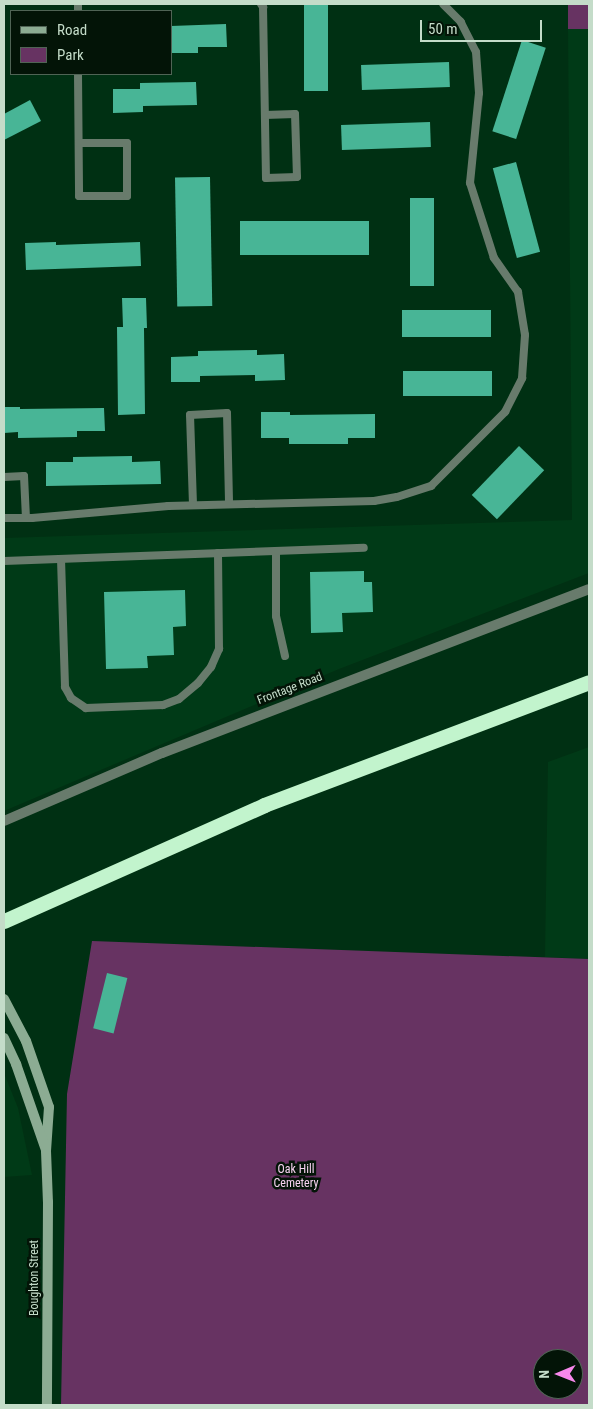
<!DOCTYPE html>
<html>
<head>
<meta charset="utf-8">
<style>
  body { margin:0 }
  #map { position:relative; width:593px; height:1409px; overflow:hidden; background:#003013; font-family:"Roboto Condensed",sans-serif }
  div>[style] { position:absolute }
  .built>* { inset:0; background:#003a17 }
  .green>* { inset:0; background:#673362; transform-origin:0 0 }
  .building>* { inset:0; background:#48b596; transform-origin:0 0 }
  .lane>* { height:8px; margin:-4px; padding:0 4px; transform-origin:4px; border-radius:4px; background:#687b6c }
  .street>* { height:10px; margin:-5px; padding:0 5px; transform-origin:5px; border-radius:5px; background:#687b6c }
  .secondary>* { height:10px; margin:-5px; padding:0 5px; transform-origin:5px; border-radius:5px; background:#8cac93 }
  .highway>* { height:15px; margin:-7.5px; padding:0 7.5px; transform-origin:7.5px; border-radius:7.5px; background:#c2f4cd }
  span { translate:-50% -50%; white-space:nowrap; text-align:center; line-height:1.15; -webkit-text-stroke:5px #031407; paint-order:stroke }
  .street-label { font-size:12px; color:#c4dcc9 }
  .park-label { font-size:12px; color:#f6d2f0 }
  .frame { position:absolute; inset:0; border:5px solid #c4dcc9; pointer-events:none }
  .legend { position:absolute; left:10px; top:10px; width:162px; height:65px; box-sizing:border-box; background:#031407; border:1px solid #506455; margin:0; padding:6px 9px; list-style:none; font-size:15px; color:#c4dcc9 }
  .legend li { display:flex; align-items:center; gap:10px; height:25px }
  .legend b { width:25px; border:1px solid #506455 }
  .north { position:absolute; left:533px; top:1349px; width:50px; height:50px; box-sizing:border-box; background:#031407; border:1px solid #506455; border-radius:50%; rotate:269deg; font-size:14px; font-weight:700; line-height:20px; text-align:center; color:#c4dcc9 }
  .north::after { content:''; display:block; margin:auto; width:18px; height:22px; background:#f788eb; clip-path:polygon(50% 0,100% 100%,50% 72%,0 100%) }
  .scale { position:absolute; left:420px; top:20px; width:122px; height:22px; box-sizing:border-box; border:2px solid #c4dcc9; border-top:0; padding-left:6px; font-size:15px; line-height:18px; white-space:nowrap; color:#c4dcc9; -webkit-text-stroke:4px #031407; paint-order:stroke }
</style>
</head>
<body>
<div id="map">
  <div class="built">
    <i style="clip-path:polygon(589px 28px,589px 573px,339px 669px,4px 811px,4px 538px,572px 520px,568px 29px)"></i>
    <i style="clip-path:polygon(589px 747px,589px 959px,545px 957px,548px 762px)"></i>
    <i style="clip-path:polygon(4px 1073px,18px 1108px,32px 1175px,4px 1177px)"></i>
  </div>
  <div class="green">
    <i style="left:568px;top:4px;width:21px;height:25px"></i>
    <i style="clip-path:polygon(evenodd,92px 941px,589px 959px,589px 1405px,61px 1405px,67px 1094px,92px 941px,543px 1359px,573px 1359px,573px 1389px,543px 1389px,543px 1359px)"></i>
  </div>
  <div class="building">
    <i style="left:304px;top:4px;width:24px;height:87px"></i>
    <i style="clip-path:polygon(226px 24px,227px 47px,198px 47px,198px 53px,171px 53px,171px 26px)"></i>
    <i style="left:522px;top:40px;width:25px;height:96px;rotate:18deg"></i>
    <i style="left:449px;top:62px;width:25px;height:88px;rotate:88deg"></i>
    <i style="clip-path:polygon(196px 82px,197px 105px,143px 106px,143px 112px,113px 113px,113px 89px,140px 89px,140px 83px)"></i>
    <i style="clip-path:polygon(30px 100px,41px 121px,4px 140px,4px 114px)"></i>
    <i style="left:430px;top:122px;width:25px;height:89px;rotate:88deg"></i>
    <i style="left:516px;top:162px;width:93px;height:24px;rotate:75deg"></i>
    <i style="left:210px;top:177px;width:129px;height:35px;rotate:89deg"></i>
    <i style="left:410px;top:198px;width:24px;height:88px"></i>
    <i style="left:369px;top:221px;width:34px;height:129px;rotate:90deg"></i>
    <i style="clip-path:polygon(56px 242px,56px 245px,140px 242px,141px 266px,26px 270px,25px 243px)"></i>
    <i style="clip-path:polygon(122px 298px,146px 298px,147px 328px,144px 328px,145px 414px,118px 415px,117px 327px,123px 327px)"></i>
    <i style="left:491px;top:310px;width:27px;height:89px;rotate:90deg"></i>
    <i style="clip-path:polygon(257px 350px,257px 355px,284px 354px,285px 380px,255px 381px,255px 375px,200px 376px,200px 382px,171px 382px,171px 357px,198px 356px,198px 351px)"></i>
    <i style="left:492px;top:371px;width:25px;height:89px;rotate:90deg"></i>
    <i style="clip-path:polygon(4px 407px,20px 407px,20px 409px,104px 408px,105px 431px,77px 431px,77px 437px,18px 438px,18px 432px,4px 433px)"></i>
    <i style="clip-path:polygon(261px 412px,290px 412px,290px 415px,375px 414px,375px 438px,348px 438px,348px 444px,289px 444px,289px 438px,261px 438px)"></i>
    <i style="left:519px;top:446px;width:35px;height:68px;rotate:44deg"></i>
    <i style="clip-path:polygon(132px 456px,132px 462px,160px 461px,161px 484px,46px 486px,46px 462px,73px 462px,73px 457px)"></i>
    <i style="clip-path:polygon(364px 571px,364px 582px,372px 582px,373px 612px,342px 613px,343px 632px,311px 633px,310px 572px)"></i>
    <i style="clip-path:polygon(185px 590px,186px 626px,173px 627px,174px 655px,147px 656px,148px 668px,106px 669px,104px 592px)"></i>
    <i style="left:107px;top:973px;width:21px;height:57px;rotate:14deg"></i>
  </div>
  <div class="lane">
    <i style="left:78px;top:4px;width:7px;rotate:90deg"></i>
    <i style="left:261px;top:4px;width:4px;rotate:56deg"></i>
    <i style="left:263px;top:7px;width:171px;rotate:89deg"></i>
    <i style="left:266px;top:178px;width:31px;rotate:-2deg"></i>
    <i style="left:297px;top:177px;width:63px;rotate:-91.8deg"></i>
    <i style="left:295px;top:114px;width:30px;rotate:178deg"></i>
    <i style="left:78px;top:74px;width:122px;rotate:89.5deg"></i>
    <i style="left:79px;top:196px;width:48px"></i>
    <i style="left:127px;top:196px;width:53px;rotate:-90deg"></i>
    <i style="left:127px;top:143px;width:48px;rotate:180deg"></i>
    <i style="left:4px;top:477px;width:20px;rotate:-3deg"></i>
    <i style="left:24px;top:476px;width:42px;rotate:87.3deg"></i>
    <i style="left:193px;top:505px;width:90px;rotate:-91.9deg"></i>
    <i style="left:190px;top:415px;width:37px;rotate:-3deg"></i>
    <i style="left:227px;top:413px;width:91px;rotate:88.7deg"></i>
    <i style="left:4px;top:518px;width:28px"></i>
    <i style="left:32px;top:518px;width:137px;rotate:-5deg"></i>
    <i style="left:168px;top:506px;width:206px;rotate:-1.4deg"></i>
    <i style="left:374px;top:501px;width:23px;rotate:-10deg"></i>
    <i style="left:397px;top:497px;width:36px;rotate:-18deg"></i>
    <i style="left:431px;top:486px;width:105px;rotate:-45deg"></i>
    <i style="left:505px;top:412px;width:38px;rotate:-63deg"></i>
    <i style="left:522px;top:378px;width:43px;rotate:-86deg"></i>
    <i style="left:525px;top:335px;width:44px;rotate:-99.2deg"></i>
    <i style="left:518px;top:292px;width:42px;rotate:-125.2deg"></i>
    <i style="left:494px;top:258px;width:79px;rotate:-107.7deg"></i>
    <i style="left:470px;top:183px;width:90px;rotate:-84.3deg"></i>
    <i style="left:479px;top:93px;width:41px;rotate:-94.2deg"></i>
    <i style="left:476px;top:52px;width:34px;rotate:-117deg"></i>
    <i style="left:461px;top:22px;width:25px;rotate:-135deg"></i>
    <i style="left:276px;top:551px;width:65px;rotate:90deg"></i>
    <i style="left:276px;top:616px;width:41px;rotate:77.3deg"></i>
    <i style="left:61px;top:559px;width:128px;rotate:88.2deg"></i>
    <i style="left:65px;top:687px;width:13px;rotate:61deg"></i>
    <i style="left:71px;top:698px;width:18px;rotate:34deg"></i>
    <i style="left:86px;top:708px;width:77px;rotate:-2.2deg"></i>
    <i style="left:163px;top:705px;width:17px;rotate:-21deg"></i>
    <i style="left:179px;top:699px;width:25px;rotate:-40deg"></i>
    <i style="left:198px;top:683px;width:21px;rotate:-51deg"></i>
    <i style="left:211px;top:667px;width:20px;rotate:-66deg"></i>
    <i style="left:219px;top:649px;width:96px;rotate:-90.6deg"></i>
    <i style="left:4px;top:561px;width:360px;rotate:-2.1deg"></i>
  </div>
  <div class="street">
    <i style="left:4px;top:821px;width:172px;rotate:-23.3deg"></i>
    <i style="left:162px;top:753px;width:457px;rotate:-21deg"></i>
  </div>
  <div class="secondary">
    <i style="left:4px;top:999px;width:47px;rotate:62.4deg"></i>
    <i style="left:26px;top:1041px;width:70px;rotate:70.8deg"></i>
    <i style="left:49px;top:1107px;width:44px;rotate:93.9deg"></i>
    <i style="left:46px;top:1151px;width:51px;rotate:87.8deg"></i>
    <i style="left:48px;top:1202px;width:203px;rotate:90.3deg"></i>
    <i style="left:4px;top:1038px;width:29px;rotate:65deg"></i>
    <i style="left:16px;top:1064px;width:91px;rotate:70.8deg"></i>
  </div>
  <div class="highway">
    <i style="left:4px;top:921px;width:285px;rotate:-24deg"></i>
    <i style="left:264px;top:805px;width:347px;rotate:-20.7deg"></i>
  </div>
  <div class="street-label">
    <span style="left:290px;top:689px;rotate:-21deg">Frontage Road</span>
    <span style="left:35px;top:1278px;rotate:-90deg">Boughton Street</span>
  </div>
  <div class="park-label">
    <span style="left:296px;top:1177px">Oak Hill<br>Cemetery</span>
  </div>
  <div class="frame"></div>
  <ul class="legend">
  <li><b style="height:6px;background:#8cac93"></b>Road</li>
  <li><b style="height:14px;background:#673362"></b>Park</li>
  </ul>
  <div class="north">N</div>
  <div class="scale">50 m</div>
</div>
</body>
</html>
